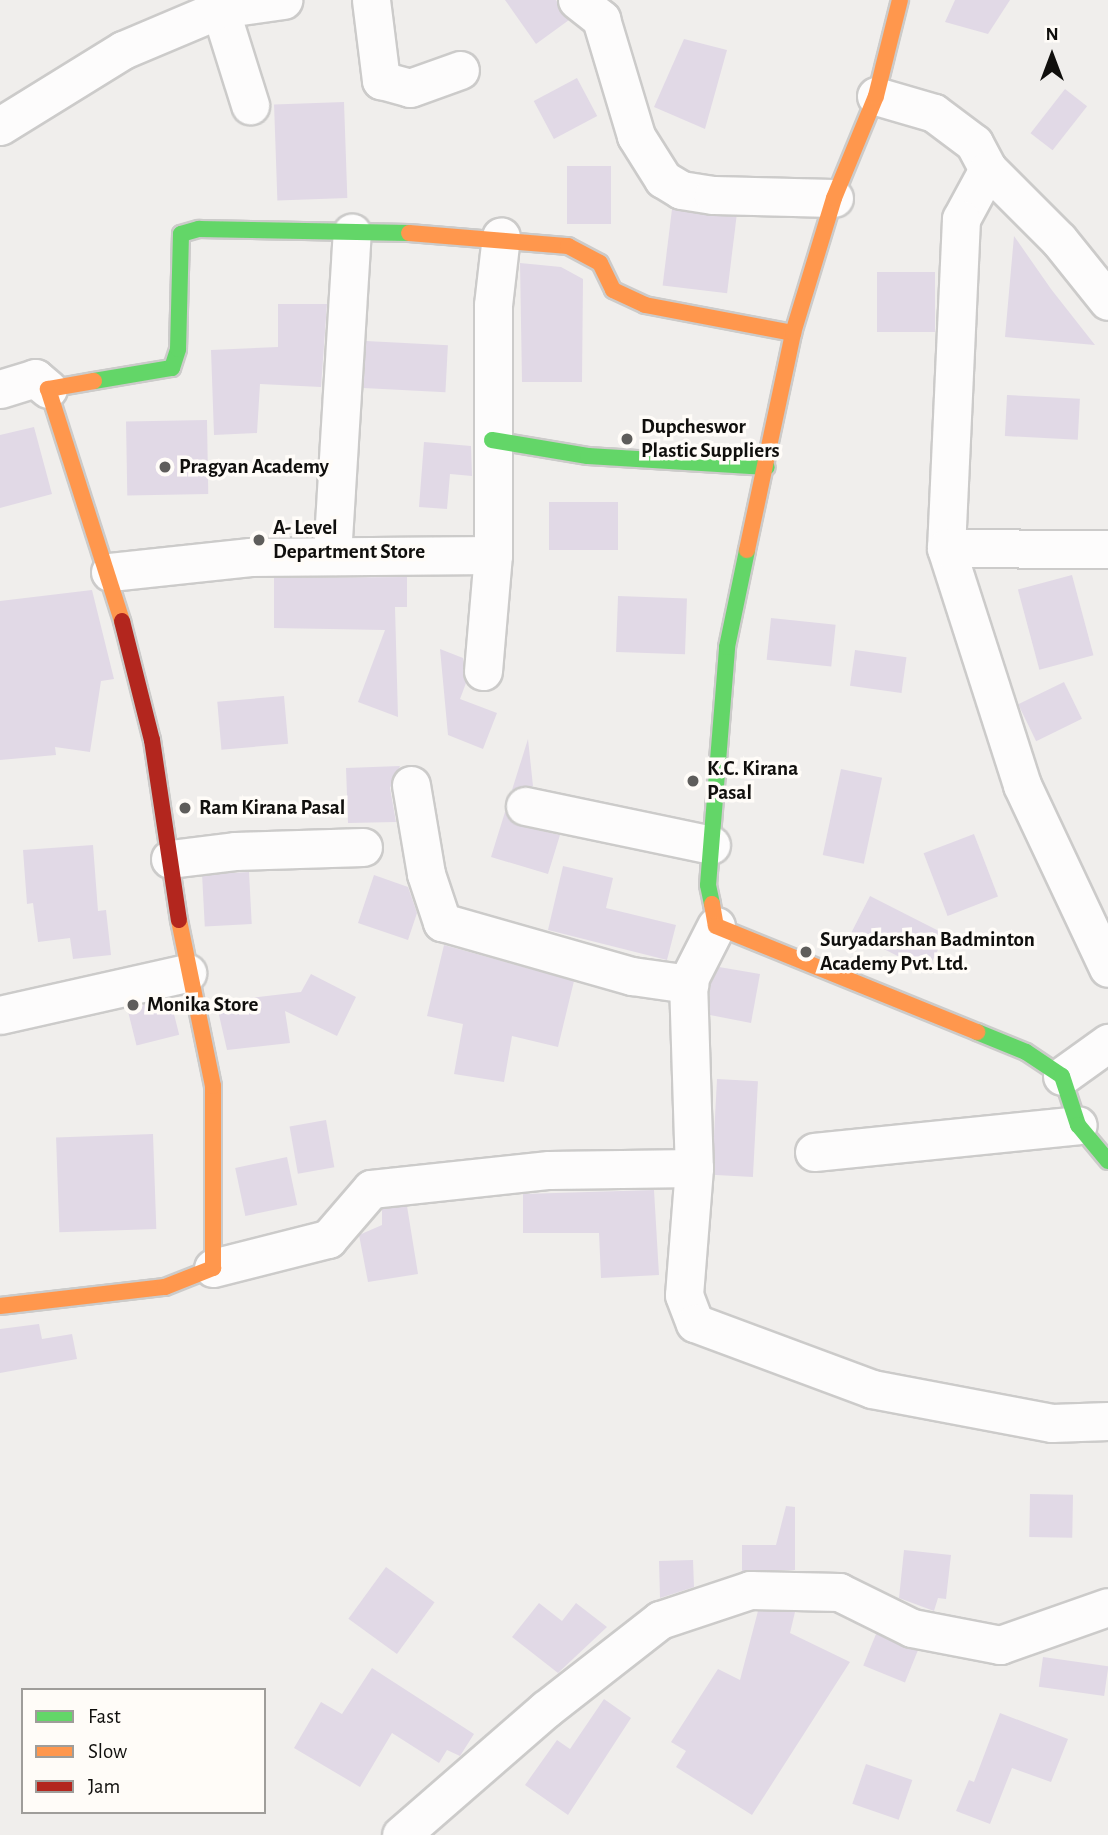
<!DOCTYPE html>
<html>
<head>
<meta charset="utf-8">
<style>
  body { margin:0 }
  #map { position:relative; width:1108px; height:1835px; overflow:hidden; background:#f0eeec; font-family:"Alegreya Sans",sans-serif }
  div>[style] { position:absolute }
  .building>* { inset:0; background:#e1d9e6; transform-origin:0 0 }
  .roads { filter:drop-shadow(2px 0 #cccbca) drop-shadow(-2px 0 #cccbca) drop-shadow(0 2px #cccbca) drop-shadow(0 -2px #cccbca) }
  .street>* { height:37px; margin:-18.5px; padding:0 18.5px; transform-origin:18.5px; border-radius:18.5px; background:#fdfcfc }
  .fast>* { height:16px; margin:-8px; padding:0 8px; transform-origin:8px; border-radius:8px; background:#63d668 }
  .slow>* { height:16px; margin:-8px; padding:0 8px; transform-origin:8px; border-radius:8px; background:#ff974d }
  .jam>* { height:16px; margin:-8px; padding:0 8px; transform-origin:8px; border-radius:8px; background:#b3261e }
  .dots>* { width:19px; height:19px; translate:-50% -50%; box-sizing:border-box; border:4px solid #fffcf8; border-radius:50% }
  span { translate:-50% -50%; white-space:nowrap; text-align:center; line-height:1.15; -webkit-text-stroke:7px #fffcf8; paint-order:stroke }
  .poi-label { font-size:21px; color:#100f0d; font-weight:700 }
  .left { translate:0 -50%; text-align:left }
  .legend { position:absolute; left:21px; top:1688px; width:245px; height:126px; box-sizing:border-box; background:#fffcf8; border:2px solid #9f9d9a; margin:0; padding:9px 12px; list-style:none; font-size:21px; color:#100f0d }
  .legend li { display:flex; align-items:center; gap:14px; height:35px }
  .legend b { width:35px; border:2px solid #9f9d9a }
  .north { position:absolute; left:1017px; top:21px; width:70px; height:70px; -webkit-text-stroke:5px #fffcf8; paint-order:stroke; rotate:0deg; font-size:19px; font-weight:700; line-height:28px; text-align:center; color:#100f0d }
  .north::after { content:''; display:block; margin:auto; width:24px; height:32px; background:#100f0d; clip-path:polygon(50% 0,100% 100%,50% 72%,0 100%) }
</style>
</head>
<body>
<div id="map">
  <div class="building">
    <i style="clip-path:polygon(505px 0,556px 0,569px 20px,536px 44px)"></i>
    <i style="clip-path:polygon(955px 0,1010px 0,988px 34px,945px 22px)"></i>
    <i style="clip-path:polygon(684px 39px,727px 50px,705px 129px,654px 107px)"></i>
    <i style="left:577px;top:78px;width:43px;height:49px;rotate:62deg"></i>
    <i style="left:1065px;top:89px;width:28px;height:56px;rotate:38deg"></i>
    <i style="left:344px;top:102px;width:96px;height:70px;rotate:88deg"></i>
    <i style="left:567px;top:166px;width:44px;height:58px"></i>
    <i style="left:672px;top:209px;width:65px;height:77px;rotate:7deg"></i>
    <i style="clip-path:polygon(1014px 236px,1051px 289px,1095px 345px,1005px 337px)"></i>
    <i style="clip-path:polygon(520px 263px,561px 267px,583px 279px,582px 382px,522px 382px)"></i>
    <i style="left:935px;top:272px;width:60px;height:58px;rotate:90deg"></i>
    <i style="clip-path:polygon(278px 304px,327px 304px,321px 387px,260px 384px,257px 433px,214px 435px,211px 350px,278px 347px)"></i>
    <i style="left:366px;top:341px;width:82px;height:47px;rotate:3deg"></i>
    <i style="left:1007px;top:395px;width:73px;height:41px;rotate:3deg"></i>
    <i style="left:207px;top:420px;width:74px;height:81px;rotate:89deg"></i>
    <i style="clip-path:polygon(34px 427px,52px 494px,0 508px,0 435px)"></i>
    <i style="clip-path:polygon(424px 442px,471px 446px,472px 476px,450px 474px,447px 509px,419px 507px)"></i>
    <i style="left:549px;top:502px;width:69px;height:48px"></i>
    <i style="left:1072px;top:575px;width:83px;height:56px;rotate:75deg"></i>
    <i style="clip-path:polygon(407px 577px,407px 607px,395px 607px,398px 717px,358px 702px,385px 630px,274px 628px,274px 578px)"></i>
    <i style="clip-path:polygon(92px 590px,114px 679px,101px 681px,90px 752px,55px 747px,56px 755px,0 760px,0 601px)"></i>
    <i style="left:618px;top:596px;width:69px;height:56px;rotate:2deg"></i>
    <i style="left:771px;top:618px;width:65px;height:42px;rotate:6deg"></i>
    <i style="clip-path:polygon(440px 649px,463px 658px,466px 683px,460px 699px,497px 713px,483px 749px,448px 735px)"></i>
    <i style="left:855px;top:650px;width:52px;height:36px;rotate:8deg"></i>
    <i style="left:1064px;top:682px;width:41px;height:51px;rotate:64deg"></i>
    <i style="left:284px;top:696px;width:48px;height:67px;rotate:85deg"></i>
    <i style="clip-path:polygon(528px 739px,533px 786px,512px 790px)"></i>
    <i style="clip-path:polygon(400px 766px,390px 788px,396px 822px,348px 823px,346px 768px)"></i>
    <i style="left:841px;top:769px;width:42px;height:88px;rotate:12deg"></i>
    <i style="clip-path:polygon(505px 812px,520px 826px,560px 835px,548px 874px,491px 857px)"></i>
    <i style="left:974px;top:834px;width:67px;height:54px;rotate:69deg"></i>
    <i style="clip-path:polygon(93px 845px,98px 911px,106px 910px,111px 955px,73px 959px,70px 938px,38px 942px,33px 903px,27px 904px,23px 850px)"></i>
    <i style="clip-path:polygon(563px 866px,613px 878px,606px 908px,676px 925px,667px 960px,548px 930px)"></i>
    <i style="left:249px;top:872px;width:52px;height:47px;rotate:87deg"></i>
    <i style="clip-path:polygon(374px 875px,408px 887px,417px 913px,408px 940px,358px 923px)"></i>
    <i style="left:870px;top:896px;width:85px;height:41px;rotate:27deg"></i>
    <i style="clip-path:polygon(444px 945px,574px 981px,558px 1047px,512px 1036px,504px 1082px,454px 1074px,463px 1024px,427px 1016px)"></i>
    <i style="clip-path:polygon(719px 967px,760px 974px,751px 1023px,710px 1015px,710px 985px)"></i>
    <i style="clip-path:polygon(311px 974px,356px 997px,337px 1036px,285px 1011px,290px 1043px,227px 1050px,216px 1002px,301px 992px)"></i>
    <i style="left:170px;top:998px;width:38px;height:44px;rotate:76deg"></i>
    <i style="left:717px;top:1079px;width:41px;height:96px;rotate:3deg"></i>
    <i style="left:326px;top:1120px;width:48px;height:37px;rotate:80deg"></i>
    <i style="left:153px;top:1134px;width:95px;height:97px;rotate:88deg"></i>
    <i style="left:287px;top:1157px;width:49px;height:53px;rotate:78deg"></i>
    <i style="clip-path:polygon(654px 1190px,659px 1275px,601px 1278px,599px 1233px,523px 1233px,523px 1194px)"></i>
    <i style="clip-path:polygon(407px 1206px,418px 1274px,368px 1282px,359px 1235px,382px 1225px,382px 1209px)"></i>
    <i style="clip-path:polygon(39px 1324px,42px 1339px,72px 1334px,77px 1359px,0 1373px,0 1329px)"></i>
    <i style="left:1030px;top:1494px;width:43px;height:43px;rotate:1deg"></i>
    <i style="clip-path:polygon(786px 1506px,795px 1507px,795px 1570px,742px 1571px,742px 1545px,776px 1545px)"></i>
    <i style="clip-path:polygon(904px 1550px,951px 1555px,946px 1599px,938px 1598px,934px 1611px,899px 1598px)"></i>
    <i style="clip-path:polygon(693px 1560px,694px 1587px,660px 1598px,659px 1561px)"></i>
    <i style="left:386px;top:1567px;width:60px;height:64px;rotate:36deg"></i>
    <i style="clip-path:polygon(539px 1603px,562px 1621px,576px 1603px,607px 1627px,558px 1673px,512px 1637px)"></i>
    <i style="clip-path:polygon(758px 1611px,795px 1612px,790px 1633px,850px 1662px,752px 1815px,676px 1767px,686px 1751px,671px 1742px,718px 1669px,740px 1680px)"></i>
    <i style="left:876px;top:1634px;width:45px;height:34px;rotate:22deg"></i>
    <i style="left:1043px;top:1657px;width:66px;height:30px;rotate:8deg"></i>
    <i style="clip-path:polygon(372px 1668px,474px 1734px,460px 1756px,447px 1750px,439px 1763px,392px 1733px,360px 1787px,294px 1748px,321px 1702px,342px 1714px)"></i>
    <i style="clip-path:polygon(604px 1699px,631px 1718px,568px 1815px,525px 1785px,557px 1740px,570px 1749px)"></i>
    <i style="clip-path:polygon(1000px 1713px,1068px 1739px,1051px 1782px,1012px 1768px,990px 1824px,956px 1811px,969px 1780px,974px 1782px)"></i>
    <i style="left:866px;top:1764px;width:49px;height:42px;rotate:19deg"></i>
  </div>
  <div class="roads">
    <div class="street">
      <i style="left:371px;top:0;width:81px;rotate:82.9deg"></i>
      <i style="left:381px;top:80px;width:30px;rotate:15deg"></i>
      <i style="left:410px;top:88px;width:53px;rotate:-19.8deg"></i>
      <i style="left:577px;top:0;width:31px;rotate:38deg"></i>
      <i style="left:601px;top:19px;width:122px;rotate:73.3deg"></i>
      <i style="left:636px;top:136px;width:51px;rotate:57.9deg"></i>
      <i style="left:663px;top:179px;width:21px;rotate:31deg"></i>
      <i style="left:681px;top:190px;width:32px;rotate:9deg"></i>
      <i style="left:713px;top:195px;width:121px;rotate:1.4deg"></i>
      <i style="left:220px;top:9px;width:101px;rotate:72.6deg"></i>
      <i style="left:876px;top:96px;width:60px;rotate:16.3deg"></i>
      <i style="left:934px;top:113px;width:50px;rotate:36.9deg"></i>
      <i style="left:974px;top:143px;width:30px;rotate:62deg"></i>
      <i style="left:988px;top:169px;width:100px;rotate:45deg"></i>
      <i style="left:1059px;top:240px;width:78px;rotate:51.2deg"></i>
      <i style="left:0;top:126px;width:145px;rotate:-31.7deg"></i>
      <i style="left:123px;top:50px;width:105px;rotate:-22.9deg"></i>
      <i style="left:220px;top:9px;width:64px;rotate:-8.1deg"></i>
      <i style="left:988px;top:169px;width:57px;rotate:118.4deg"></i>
      <i style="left:961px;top:219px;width:329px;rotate:92.6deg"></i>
      <i style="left:946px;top:548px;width:249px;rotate:72.2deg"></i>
      <i style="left:1022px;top:785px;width:202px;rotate:64.8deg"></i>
      <i style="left:0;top:389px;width:37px;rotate:-17deg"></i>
      <i style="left:35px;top:378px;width:17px;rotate:40deg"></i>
      <i style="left:946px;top:548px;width:162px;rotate:0.4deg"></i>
      <i style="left:332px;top:556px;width:324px;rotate:-86.5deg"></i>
      <i style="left:110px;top:572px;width:141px;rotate:-6.1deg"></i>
      <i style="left:250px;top:557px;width:243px;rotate:-0.5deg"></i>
      <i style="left:483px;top:671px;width:116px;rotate:-85.1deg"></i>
      <i style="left:493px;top:555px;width:250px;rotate:-90deg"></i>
      <i style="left:493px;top:305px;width:69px;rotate:-83.4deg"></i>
      <i style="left:411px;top:785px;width:90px;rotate:80.4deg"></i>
      <i style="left:426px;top:874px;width:51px;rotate:71.6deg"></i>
      <i style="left:442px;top:922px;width:198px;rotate:15.9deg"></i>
      <i style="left:632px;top:976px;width:58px;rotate:8deg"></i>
      <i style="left:525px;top:806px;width:190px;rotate:11.8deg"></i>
      <i style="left:170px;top:859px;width:65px;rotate:-7deg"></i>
      <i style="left:235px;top:851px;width:128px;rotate:-1.8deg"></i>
      <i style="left:716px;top:926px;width:62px;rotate:117deg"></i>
      <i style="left:688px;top:981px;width:187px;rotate:88.2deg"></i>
      <i style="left:694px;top:1168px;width:127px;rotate:94.5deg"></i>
      <i style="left:684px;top:1295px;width:30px;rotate:69deg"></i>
      <i style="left:695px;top:1323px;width:189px;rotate:20.4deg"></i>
      <i style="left:872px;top:1389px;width:183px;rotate:10.7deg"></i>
      <i style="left:1052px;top:1423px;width:56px;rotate:-2deg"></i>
      <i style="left:0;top:1015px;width:192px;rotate:-12.7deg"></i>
      <i style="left:1062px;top:1076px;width:57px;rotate:-35.7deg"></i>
      <i style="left:814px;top:1152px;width:265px;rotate:-5.8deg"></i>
      <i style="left:213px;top:1268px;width:119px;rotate:-14.2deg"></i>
      <i style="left:328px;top:1239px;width:66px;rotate:-49.3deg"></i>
      <i style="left:371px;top:1189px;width:179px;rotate:-6.1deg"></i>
      <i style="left:549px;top:1170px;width:145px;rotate:-0.8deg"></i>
      <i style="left:401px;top:1835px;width:192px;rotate:-41deg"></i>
      <i style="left:546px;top:1709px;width:145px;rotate:-38deg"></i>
      <i style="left:660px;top:1620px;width:95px;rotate:-18.4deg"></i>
      <i style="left:750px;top:1590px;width:89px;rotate:1.3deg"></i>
      <i style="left:839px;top:1592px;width:81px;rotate:26.3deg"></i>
      <i style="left:912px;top:1628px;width:90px;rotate:10.9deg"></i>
      <i style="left:1000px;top:1645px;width:114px;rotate:-19.4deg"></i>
    </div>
    <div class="fast">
      <i style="left:94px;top:381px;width:79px;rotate:-9.5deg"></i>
      <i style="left:172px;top:368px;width:20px;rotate:-72deg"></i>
      <i style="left:178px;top:349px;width:115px;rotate:-88.5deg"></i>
      <i style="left:181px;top:234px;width:19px;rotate:-16deg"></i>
      <i style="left:199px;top:229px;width:210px;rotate:1.1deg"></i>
      <i style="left:492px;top:440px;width:97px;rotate:9.5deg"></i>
      <i style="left:588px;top:456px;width:179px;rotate:3.5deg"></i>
      <i style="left:712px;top:904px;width:19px;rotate:-102deg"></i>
      <i style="left:708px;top:885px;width:239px;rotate:-85.4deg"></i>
      <i style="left:727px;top:647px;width:99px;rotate:-78.3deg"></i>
      <i style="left:977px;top:1032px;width:53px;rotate:22.2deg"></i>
      <i style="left:1026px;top:1052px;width:43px;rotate:33.7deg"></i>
      <i style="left:1062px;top:1076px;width:52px;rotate:71.9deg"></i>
      <i style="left:1078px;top:1125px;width:47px;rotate:50.2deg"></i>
    </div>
    <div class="slow">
      <i style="left:409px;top:233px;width:160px;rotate:4.7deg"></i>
      <i style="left:568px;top:246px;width:36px;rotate:28deg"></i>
      <i style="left:600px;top:263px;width:30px;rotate:64deg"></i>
      <i style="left:613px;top:290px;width:35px;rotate:25deg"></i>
      <i style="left:645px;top:305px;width:151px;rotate:10.7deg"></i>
      <i style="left:94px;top:381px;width:47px;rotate:170.1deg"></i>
      <i style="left:48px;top:389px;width:244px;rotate:72.3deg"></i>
      <i style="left:747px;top:550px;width:222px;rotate:-78deg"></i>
      <i style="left:793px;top:333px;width:141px;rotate:-73.1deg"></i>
      <i style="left:834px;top:198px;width:110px;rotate:-67.6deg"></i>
      <i style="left:876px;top:96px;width:99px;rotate:-76deg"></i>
      <i style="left:712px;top:904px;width:22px;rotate:80deg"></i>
      <i style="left:716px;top:926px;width:282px;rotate:22.1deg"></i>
      <i style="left:0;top:1306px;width:166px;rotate:-6.6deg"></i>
      <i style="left:165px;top:1287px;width:52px;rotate:-21.6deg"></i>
      <i style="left:213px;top:1268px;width:182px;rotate:-90deg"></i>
      <i style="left:213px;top:1086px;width:169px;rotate:-101.6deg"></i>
    </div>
    <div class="jam">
      <i style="left:122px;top:621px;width:123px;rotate:75.9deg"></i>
      <i style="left:152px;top:740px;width:182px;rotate:81.5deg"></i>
    </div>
  </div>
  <div class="dots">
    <i style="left:627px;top:439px;background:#5e5d5b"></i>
    <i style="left:165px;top:467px;background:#5e5d5b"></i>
    <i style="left:259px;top:540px;background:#5e5d5b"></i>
    <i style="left:693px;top:781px;background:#5e5d5b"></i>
    <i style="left:185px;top:808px;background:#5e5d5b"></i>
    <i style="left:806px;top:952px;background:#5e5d5b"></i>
    <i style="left:133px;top:1005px;background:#5e5d5b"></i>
  </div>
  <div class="poi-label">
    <span class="left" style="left:641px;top:439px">Dupcheswor<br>Plastic Suppliers</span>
    <span class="left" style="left:179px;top:467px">Pragyan Academy</span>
    <span class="left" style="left:273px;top:540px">A- Level<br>Department Store</span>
    <span class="left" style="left:707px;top:781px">K.C. Kirana<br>Pasal</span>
    <span class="left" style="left:199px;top:808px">Ram Kirana Pasal</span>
    <span class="left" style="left:820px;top:952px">Suryadarshan Badminton<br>Academy Pvt. Ltd.</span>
    <span class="left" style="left:147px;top:1005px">Monika Store</span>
  </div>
  <ul class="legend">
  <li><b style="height:9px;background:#63d668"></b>Fast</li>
  <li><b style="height:9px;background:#ff974d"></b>Slow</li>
  <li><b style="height:9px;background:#b3261e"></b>Jam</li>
  </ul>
  <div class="north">N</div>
</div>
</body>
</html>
